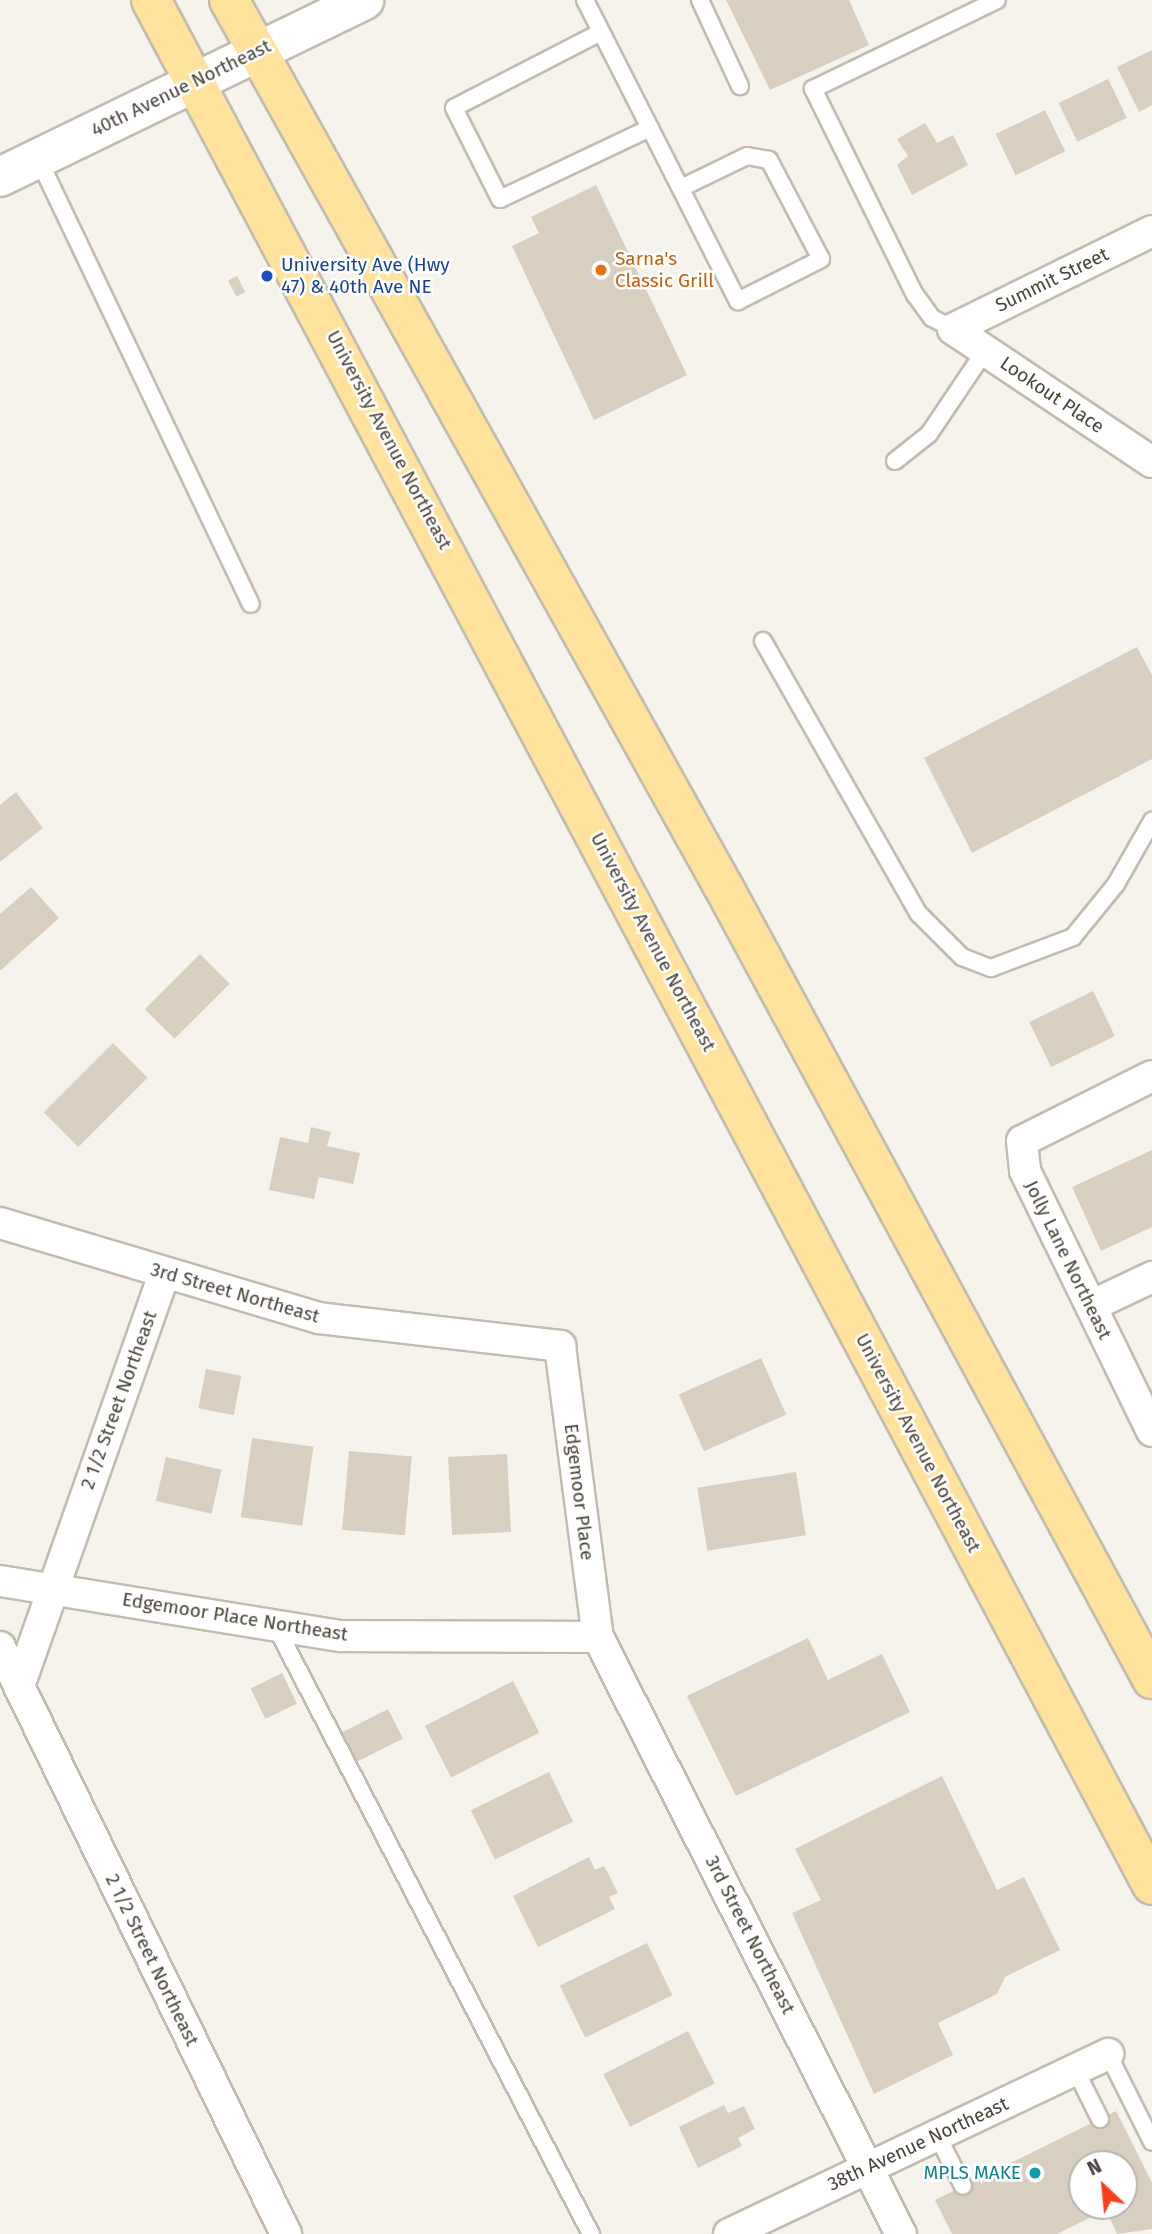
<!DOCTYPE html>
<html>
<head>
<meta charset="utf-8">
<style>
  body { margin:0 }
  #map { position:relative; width:1152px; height:2234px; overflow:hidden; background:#f6f3ec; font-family:"Fira Sans",sans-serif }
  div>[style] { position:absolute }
  .building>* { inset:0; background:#d8cfc1; transform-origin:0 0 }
  .roads { filter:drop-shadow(2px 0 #c2bbae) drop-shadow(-2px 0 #c2bbae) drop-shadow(0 2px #c2bbae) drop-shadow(0 -2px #c2bbae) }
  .service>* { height:16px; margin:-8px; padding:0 8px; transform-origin:8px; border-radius:8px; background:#fff }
  .minor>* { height:30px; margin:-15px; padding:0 15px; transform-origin:15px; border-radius:15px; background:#fff }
  .tertiary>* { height:38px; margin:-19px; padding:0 19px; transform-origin:19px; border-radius:19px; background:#fff }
  .primary>* { height:38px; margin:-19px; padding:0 19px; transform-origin:19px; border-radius:19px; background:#ffe39c }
  .dots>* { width:19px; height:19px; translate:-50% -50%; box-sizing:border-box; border:4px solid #fff; border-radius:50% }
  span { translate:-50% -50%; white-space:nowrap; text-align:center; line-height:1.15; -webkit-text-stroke:5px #fff; paint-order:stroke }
  .street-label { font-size:19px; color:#4b4439 }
  .food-label { font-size:19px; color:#c56008 }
  .left { translate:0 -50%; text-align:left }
  .transit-label { font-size:19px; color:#164399 }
  .culture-label { font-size:19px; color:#0d838f }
  .right { translate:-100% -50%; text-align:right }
  .north { position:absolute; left:1068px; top:2150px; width:70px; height:70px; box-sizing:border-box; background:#fff; border:2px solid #b7b4b0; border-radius:50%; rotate:334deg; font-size:19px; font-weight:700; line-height:28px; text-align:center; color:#4b4439 }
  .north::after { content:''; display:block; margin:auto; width:24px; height:32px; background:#fc3f1d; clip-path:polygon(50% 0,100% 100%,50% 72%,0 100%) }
</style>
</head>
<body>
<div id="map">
  <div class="building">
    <i style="clip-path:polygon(726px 0,849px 0,869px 45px,770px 90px)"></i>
    <i style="clip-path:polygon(1152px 50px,1152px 105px,1139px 112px,1117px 67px)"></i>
    <i style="left:1108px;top:79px;width:43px;height:55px;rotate:64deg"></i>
    <i style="left:1045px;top:110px;width:46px;height:55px;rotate:64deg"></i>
    <i style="clip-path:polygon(925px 123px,937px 143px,953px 135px,968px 165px,912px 195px,897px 165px,908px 156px,897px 139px)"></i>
    <i style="clip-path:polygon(596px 185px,687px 375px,594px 420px,512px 246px,539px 233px,531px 217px)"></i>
    <i style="left:237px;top:276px;width:18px;height:10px;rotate:63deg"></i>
    <i style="clip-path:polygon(1137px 647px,1152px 675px,1152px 759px,972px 853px,924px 758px)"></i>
    <i style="clip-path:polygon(16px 792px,43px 828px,0 862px,0 805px)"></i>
    <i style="clip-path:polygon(31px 887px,59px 918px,0 971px,0 914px)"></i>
    <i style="left:200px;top:954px;width:42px;height:78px;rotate:45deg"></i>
    <i style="left:1093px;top:991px;width:50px;height:71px;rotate:64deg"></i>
    <i style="left:113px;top:1043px;width:49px;height:98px;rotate:45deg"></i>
    <i style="clip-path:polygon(311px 1127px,331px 1132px,327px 1146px,360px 1153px,353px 1184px,319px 1177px,314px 1199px,269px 1190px,280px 1137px,308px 1143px)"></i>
    <i style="clip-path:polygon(1152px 1150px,1152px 1227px,1101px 1251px,1072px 1187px)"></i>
    <i style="left:761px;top:1358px;width:62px;height:90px;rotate:66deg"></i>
    <i style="left:206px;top:1369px;width:36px;height:40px;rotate:11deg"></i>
    <i style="left:252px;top:1438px;width:62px;height:80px;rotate:8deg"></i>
    <i style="left:349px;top:1451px;width:63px;height:79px;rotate:5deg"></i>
    <i style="left:507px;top:1454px;width:78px;height:59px;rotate:87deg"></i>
    <i style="left:166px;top:1457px;width:57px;height:45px;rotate:13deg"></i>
    <i style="left:796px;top:1472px;width:64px;height:100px;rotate:81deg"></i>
    <i style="clip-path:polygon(808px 1638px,828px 1680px,882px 1654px,910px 1712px,736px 1796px,687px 1696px)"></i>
    <i style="left:282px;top:1673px;width:34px;height:35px;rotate:64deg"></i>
    <i style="left:513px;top:1681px;width:58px;height:99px;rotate:63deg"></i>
    <i style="left:388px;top:1709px;width:33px;height:51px;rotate:63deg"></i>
    <i style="left:549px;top:1772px;width:55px;height:87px;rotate:64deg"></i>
    <i style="clip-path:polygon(942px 1776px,997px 1890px,1024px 1877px,1060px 1950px,1005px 1977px,997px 1994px,938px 2023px,953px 2055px,874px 2094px,792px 1913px,821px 1900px,795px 1849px)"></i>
    <i style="clip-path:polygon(589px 1857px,595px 1870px,604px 1866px,618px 1893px,609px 1897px,615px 1909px,538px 1947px,513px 1896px)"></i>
    <i style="left:647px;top:1943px;width:58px;height:97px;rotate:64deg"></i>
    <i style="left:688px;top:2031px;width:59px;height:95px;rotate:63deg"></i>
    <i style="clip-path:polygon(724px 2105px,728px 2113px,744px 2106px,755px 2129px,738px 2138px,742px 2146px,698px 2168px,679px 2127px)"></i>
    <i style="clip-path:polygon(evenodd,1116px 2111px,1152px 2183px,1152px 2229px,1117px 2234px,1106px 2210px,1057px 2234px,952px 2234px,935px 2200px,1116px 2111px,1082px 2164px,1124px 2164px,1124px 2206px,1082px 2206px,1082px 2164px)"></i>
  </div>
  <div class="roads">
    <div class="service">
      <i style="left:585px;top:0;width:338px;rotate:63.1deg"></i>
      <i style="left:738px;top:301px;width:93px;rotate:-26.8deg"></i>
      <i style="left:821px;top:259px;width:112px;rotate:-117.7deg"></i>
      <i style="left:769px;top:160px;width:22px;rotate:-170deg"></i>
      <i style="left:747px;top:156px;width:73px;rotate:154.1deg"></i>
      <i style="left:700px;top:0;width:95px;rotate:65.1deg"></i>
      <i style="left:601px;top:32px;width:165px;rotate:152.7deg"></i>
      <i style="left:454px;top:108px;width:102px;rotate:63.2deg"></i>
      <i style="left:500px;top:199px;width:166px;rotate:-25.3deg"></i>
      <i style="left:38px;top:158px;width:494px;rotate:64.5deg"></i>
      <i style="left:953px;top:329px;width:24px;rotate:-152deg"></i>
      <i style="left:932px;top:318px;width:29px;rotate:-126deg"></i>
      <i style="left:915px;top:295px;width:230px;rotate:-116.3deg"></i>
      <i style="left:813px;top:89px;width:204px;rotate:-25.8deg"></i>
      <i style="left:895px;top:461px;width:43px;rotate:-38.5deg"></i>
      <i style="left:929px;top:434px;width:100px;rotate:-56deg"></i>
      <i style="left:763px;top:641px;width:314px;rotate:60.3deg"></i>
      <i style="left:919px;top:914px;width:61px;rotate:45deg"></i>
      <i style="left:962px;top:957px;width:31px;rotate:21deg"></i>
      <i style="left:991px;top:968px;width:88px;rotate:-20.7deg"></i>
      <i style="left:1073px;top:937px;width:68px;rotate:-50.9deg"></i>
      <i style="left:1116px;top:884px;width:73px;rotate:-60.3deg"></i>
      <i style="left:275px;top:1625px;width:686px;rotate:62.58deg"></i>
      <i style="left:1108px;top:2054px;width:98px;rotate:63.4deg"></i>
      <i style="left:1075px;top:2069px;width:56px;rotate:63.4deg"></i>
      <i style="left:937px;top:2135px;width:57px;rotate:63deg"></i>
    </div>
    <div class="minor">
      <i style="left:953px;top:329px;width:239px;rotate:33.8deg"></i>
      <i style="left:953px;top:329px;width:222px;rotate:-26.2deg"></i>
      <i style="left:1152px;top:1076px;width:145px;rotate:153.4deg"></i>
      <i style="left:1022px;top:1141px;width:30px;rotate:84deg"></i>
      <i style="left:1025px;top:1171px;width:289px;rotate:64deg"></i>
      <i style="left:0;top:1223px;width:333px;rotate:16.6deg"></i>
      <i style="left:319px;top:1318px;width:243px;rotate:6.6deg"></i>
      <i style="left:560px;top:1346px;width:293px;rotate:82.6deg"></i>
      <i style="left:598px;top:1637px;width:669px;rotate:63.09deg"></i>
      <i style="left:1091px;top:1306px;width:68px;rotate:-25.4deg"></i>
      <i style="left:0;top:1581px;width:344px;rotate:9.2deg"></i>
      <i style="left:340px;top:1636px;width:258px;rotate:0.2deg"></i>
      <i style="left:0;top:1647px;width:653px;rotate:64.02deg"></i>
      <i style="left:19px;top:1686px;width:437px;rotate:-70.6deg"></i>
      <i style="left:729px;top:2234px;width:420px;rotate:-25.4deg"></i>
    </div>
    <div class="tertiary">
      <i style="left:0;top:177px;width:405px;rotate:-25.9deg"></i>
    </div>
    <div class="primary">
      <i style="left:151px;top:0;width:2134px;rotate:62.03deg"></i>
      <i style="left:229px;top:0;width:1014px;rotate:60.86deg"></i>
      <i style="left:723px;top:886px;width:902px;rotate:61.59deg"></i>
    </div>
  </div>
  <div class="dots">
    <i style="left:601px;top:270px;background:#e8710a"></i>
    <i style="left:267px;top:276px;background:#1a4fb4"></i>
    <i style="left:1035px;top:2173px;background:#0f9aa8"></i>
  </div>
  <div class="street-label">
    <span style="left:181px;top:88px;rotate:-26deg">40th Avenue Northeast</span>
    <span style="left:1052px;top:280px;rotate:-26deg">Summit Street</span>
    <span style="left:1052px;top:395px;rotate:34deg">Lookout Place</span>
    <span style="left:389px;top:440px;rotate:62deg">University Avenue Northeast</span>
    <span style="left:653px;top:942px;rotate:62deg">University Avenue Northeast</span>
    <span style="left:1068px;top:1260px;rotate:64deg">Jolly Lane Northeast</span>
    <span style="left:235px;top:1293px;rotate:16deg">3rd Street Northeast</span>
    <span style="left:119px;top:1400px;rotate:-70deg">2 1/2 Street Northeast</span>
    <span style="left:918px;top:1443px;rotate:62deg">University Avenue Northeast</span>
    <span style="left:579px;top:1492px;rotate:83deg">Edgemoor Place</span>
    <span style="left:235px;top:1617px;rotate:9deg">Edgemoor Place Northeast</span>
    <span style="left:750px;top:1935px;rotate:63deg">3rd Street Northeast</span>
    <span style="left:152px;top:1960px;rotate:64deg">2 1/2 Street Northeast</span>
    <span style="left:918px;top:2144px;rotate:-25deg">38th Avenue Northeast</span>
  </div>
  <div class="food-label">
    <span class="left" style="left:615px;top:270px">Sarna's<br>Classic Grill</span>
  </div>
  <div class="transit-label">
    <span class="left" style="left:281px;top:276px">University Ave (Hwy<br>47) &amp; 40th Ave NE</span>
  </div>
  <div class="culture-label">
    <span class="right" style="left:1021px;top:2173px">MPLS MAKE</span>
  </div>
  <div class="north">N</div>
</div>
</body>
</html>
